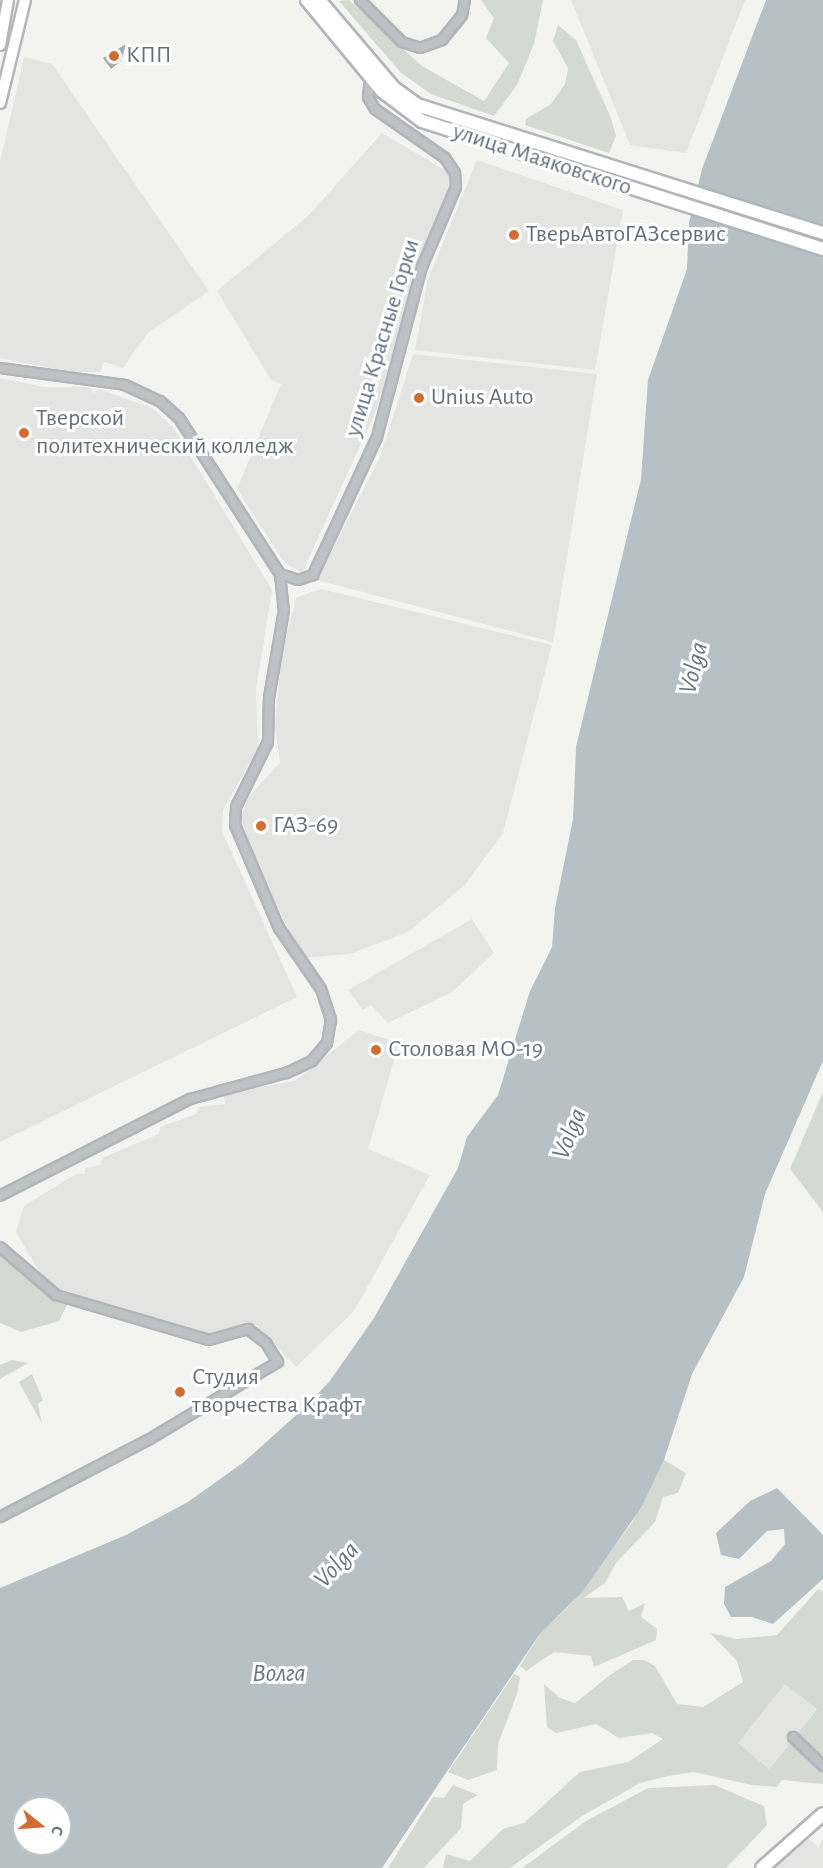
<!DOCTYPE html>
<html>
<head>
<meta charset="utf-8">
<style>
  body { margin:0 }
  #map { position:relative; width:823px; height:1868px; overflow:hidden; background:#f3f4f0; font-family:"Alegreya Sans",sans-serif }
  div>[style] { position:absolute }
  .built>* { inset:0; background:#e4e5e3; transform-origin:0 0 }
  .green>* { inset:0; background:#d4dad2 }
  .water>* { inset:0; background:#b7c0c5 }
  .pier>* { inset:0; background:#f3f4f0; transform-origin:0 0 }
  .building>* { inset:0; background:#a6abb2 }
  .roads { filter:drop-shadow(2px 0 #b2b5ba) drop-shadow(-2px 0 #b2b5ba) drop-shadow(0 2px #b2b5ba) drop-shadow(0 -2px #b2b5ba) }
  .street>* { height:8px; margin:-4px; padding:0 4px; transform-origin:4px; border-radius:4px; background:#bfc2c5 }
  .secondary>* { height:10px; margin:-5px; padding:0 5px; transform-origin:5px; border-radius:5px; background:#fff }
  .primary>* { height:12px; margin:-6px; padding:0 6px; transform-origin:6px; border-radius:6px; background:#fff }
  .dots>* { width:16px; height:16px; translate:-50% -50%; box-sizing:border-box; border:3px solid #fff; border-radius:50% }
  span { translate:-50% -50%; white-space:nowrap; text-align:center; line-height:1.15; -webkit-text-stroke:6px #fff; paint-order:stroke }
  .poi-label { font-size:24px; color:#65707e }
  .left { translate:0 -50%; text-align:left }
  .street-label { font-size:24px; color:#65707e }
  .water-label { font-size:26px; color:#667782; font-style:italic }
  .north { position:absolute; left:12px; top:1796px; width:60px; height:60px; box-sizing:border-box; background:#fff; border:2px solid #c1c6cb; border-radius:50%; rotate:107deg; font-size:16px; font-weight:700; line-height:24px; text-align:center; color:#65707e }
  .north::after { content:''; display:block; margin:auto; width:21px; height:27px; background:#d16d32; clip-path:polygon(50% 0,100% 100%,50% 72%,0 100%) }
</style>
</head>
<body>
<div id="map">
  <div class="built">
    <i style="clip-path:polygon(571px 0,745px 0,686px 153px,630px 145px)"></i>
    <i style="clip-path:polygon(24px 57px,52px 64px,209px 291px,148px 333px,123px 368px,104px 362px,100px 372px,71px 372px,0 358px,0 162px)"></i>
    <i style="clip-path:polygon(382px 133px,450px 173px,446px 197px,413px 271px,391px 378px,302px 573px,284px 562px,237px 489px,281px 384px,271px 380px,217px 291px,309px 215px)"></i>
    <i style="clip-path:polygon(477px 160px,623px 210px,595px 370px,415px 350px,428px 279px)"></i>
    <i style="clip-path:polygon(413px 354px,597px 374px,553px 642px,317px 580px,380px 457px)"></i>
    <i style="clip-path:polygon(0 378px,44px 387px,89px 387px,94px 393px,99px 389px,152px 408px,173px 427px,272px 590px,256px 689px,258px 748px,223px 810px,222px 831px,297px 997px,0 1142px)"></i>
    <i style="clip-path:polygon(321px 589px,552px 645px,503px 833px,464px 886px,408px 932px,350px 954px,302px 958px,238px 825px,248px 798px,280px 762px,275px 728px,281px 657px,296px 598px)"></i>
    <i style="clip-path:polygon(472px 919px,494px 953px,452px 992px,388px 1023px,371px 1005px,363px 1010px,348px 990px)"></i>
    <i style="clip-path:polygon(359px 1030px,399px 1043px,368px 1149px,430px 1175px,354px 1311px,296px 1367px,256px 1325px,247px 1322px,208px 1336px,47px 1285px,16px 1232px,24px 1206px,76px 1174px,85px 1174px,85px 1168px,101px 1165px,102px 1158px,159px 1134px,160px 1127px,196px 1114px,199px 1107px,225px 1104px,224px 1093px,295px 1081px)"></i>
    <i style="left:785px;top:1683px;width:41px;height:77px;rotate:39deg"></i>
    <i style="clip-path:polygon(809px 1839px,818px 1847px,823px 1839px,823px 1868px,775px 1868px)"></i>
  </div>
  <div class="green">
    <i style="clip-path:polygon(349px 0,422px 66px,484px 101px,509px 63px,486px 38px,494px 18px,481px 0,543px 0,534px 44px,517px 85px,494px 116px,431px 94px,401px 73px,339px 1px)"></i>
    <i style="clip-path:polygon(558px 25px,576px 40px,611px 118px,616px 136px,609px 153px,525px 125px,526px 119px,551px 104px,565px 84px,568px 68px,553px 41px)"></i>
    <i style="clip-path:polygon(823px 1092px,823px 1212px,790px 1169px)"></i>
    <i style="clip-path:polygon(0 1251px,42px 1290px,69px 1301px,59px 1321px,21px 1332px,0 1323px)"></i>
    <i style="clip-path:polygon(12px 1360px,28px 1363px,0 1379px,0 1365px)"></i>
    <i style="clip-path:polygon(32px 1374px,43px 1400px,38px 1404px,42px 1424px,19px 1382px)"></i>
    <i style="clip-path:polygon(664px 1460px,686px 1473px,678px 1493px,663px 1497px,655px 1522px,616px 1563px,605px 1583px,584px 1598px,622px 1597px,629px 1611px,645px 1603px,641px 1617px,657px 1629px,656px 1640px,594px 1667px,591px 1656px,554px 1652px,526px 1671px,520px 1666px,539px 1635px,572px 1603px,632px 1523px)"></i>
    <i style="clip-path:polygon(evenodd,818px 1589px,823px 1591px,823px 1784px,782px 1780px,777px 1787px,752px 1785px,694px 1772px,668px 1776px,640px 1783px,582px 1816px,510px 1868px,443px 1868px,446px 1854px,470px 1861px,503px 1829px,524px 1823px,580px 1772px,628px 1762px,663px 1739px,652px 1733px,619px 1738px,596px 1724px,556px 1733px,547px 1727px,544px 1684px,560px 1698px,575px 1703px,610px 1675px,633px 1660px,644px 1660px,655px 1666px,677px 1704px,703px 1707px,743px 1682px,737px 1661px,710px 1633px,737px 1639px,777px 1635px,818px 1589px,785px 1684px,817px 1709px,769px 1769px,738px 1743px,785px 1684px)"></i>
    <i style="clip-path:polygon(514px 1674px,520px 1677px,517px 1694px,498px 1744px,497px 1770px,468px 1780px,448px 1772px)"></i>
    <i style="clip-path:polygon(453px 1785px,478px 1795px,463px 1804px,461px 1828px,424px 1868px,388px 1868px,433px 1797px,444px 1798px)"></i>
    <i style="clip-path:polygon(714px 1785px,764px 1806px,767px 1825px,726px 1868px,522px 1868px,586px 1821px,648px 1788px)"></i>
  </div>
  <div class="water">
    <i style="clip-path:polygon(evenodd,766px 0,823px 0,823px 1061px,765px 1194px,744px 1277px,692px 1374px,664px 1460px,641px 1508px,583px 1591px,539px 1635px,382px 1868px,0 1868px,0 1588px,126px 1535px,188px 1502px,244px 1462px,303px 1409px,329px 1382px,374px 1318px,458px 1168px,467px 1137px,498px 1095px,530px 991px,552px 947px,555px 908px,573px 819px,576px 747px,641px 479px,648px 380px,687px 269px,689px 223px,702px 169px,766px 0,24px 1808px,60px 1808px,60px 1844px,24px 1844px,24px 1808px)"></i>
    <i style="clip-path:polygon(777px 1488px,823px 1535px,823px 1579px,773px 1624px,752px 1617px,731px 1617px,724px 1604px,725px 1587px,771px 1561px,785px 1544px,784px 1529px,767px 1531px,739px 1559px,721px 1555px,716px 1533px,750px 1501px)"></i>
  </div>
  <div class="pier">
    <i style="left:695px;top:185px;width:134px;height:30px;rotate:17deg"></i>
  </div>
  <div class="building">
    <i style="clip-path:polygon(126px 44px,121px 61px,111px 69px,103px 58px)"></i>
  </div>
  <div class="roads">
    <div class="street">
      <i style="left:360px;top:0;width:59px;rotate:45deg"></i>
      <i style="left:402px;top:42px;width:19px;rotate:18deg"></i>
      <i style="left:420px;top:48px;width:23px;rotate:-20deg"></i>
      <i style="left:442px;top:40px;width:32px;rotate:-51deg"></i>
      <i style="left:462px;top:15px;width:15px;rotate:-79deg"></i>
      <i style="left:0;top:368px;width:126px;rotate:7.7deg"></i>
      <i style="left:125px;top:385px;width:38px;rotate:25deg"></i>
      <i style="left:160px;top:401px;width:25px;rotate:42deg"></i>
      <i style="left:179px;top:418px;width:186px;rotate:57.1deg"></i>
      <i style="left:280px;top:574px;width:36px;rotate:84deg"></i>
      <i style="left:284px;top:610px;width:89px;rotate:99.7deg"></i>
      <i style="left:269px;top:698px;width:44px;rotate:91.3deg"></i>
      <i style="left:268px;top:742px;width:72px;rotate:116.2deg"></i>
      <i style="left:236px;top:807px;width:18px;rotate:93deg"></i>
      <i style="left:235px;top:825px;width:112px;rotate:66.9deg"></i>
      <i style="left:279px;top:928px;width:74px;rotate:55.5deg"></i>
      <i style="left:321px;top:989px;width:33px;rotate:72deg"></i>
      <i style="left:331px;top:1020px;width:23px;rotate:100deg"></i>
      <i style="left:327px;top:1043px;width:23px;rotate:130deg"></i>
      <i style="left:312px;top:1061px;width:29px;rotate:155deg"></i>
      <i style="left:286px;top:1073px;width:99px;rotate:164.8deg"></i>
      <i style="left:190px;top:1099px;width:213px;rotate:153deg"></i>
      <i style="left:280px;top:574px;width:19px;rotate:18deg"></i>
      <i style="left:298px;top:580px;width:16px;rotate:-18deg"></i>
      <i style="left:313px;top:575px;width:152px;rotate:-65.1deg"></i>
      <i style="left:377px;top:437px;width:176px;rotate:-75.2deg"></i>
      <i style="left:422px;top:267px;width:87px;rotate:-67deg"></i>
      <i style="left:456px;top:187px;width:14px;rotate:-94deg"></i>
      <i style="left:455px;top:173px;width:18px;rotate:-124deg"></i>
      <i style="left:445px;top:158px;width:85px;rotate:-145deg"></i>
      <i style="left:375px;top:109px;width:14px;rotate:-120deg"></i>
      <i style="left:368px;top:97px;width:20px;rotate:-84deg"></i>
      <i style="left:0;top:1247px;width:74px;rotate:40.6deg"></i>
      <i style="left:56px;top:1295px;width:159px;rotate:16.4deg"></i>
      <i style="left:209px;top:1340px;width:41px;rotate:-15.8deg"></i>
      <i style="left:248px;top:1329px;width:23px;rotate:38deg"></i>
      <i style="left:266px;top:1343px;width:22px;rotate:58deg"></i>
      <i style="left:278px;top:1362px;width:152px;rotate:149deg"></i>
      <i style="left:148px;top:1440px;width:167px;rotate:152.5deg"></i>
      <i style="left:793px;top:1737px;width:42px;rotate:44deg"></i>
    </div>
    <div class="secondary">
      <i style="left:0;top:45px;width:46px;rotate:-79.9deg"></i>
      <i style="left:0;top:103px;width:106px;rotate:-76.4deg"></i>
    </div>
    <div class="primary">
      <i style="left:307px;top:0;width:118px;rotate:50.5deg"></i>
      <i style="left:382px;top:91px;width:50px;rotate:36.9deg"></i>
      <i style="left:422px;top:121px;width:421px;rotate:17.7deg"></i>
      <i style="left:319px;top:0;width:116px;rotate:49.6deg"></i>
      <i style="left:394px;top:88px;width:29px;rotate:36deg"></i>
      <i style="left:417px;top:105px;width:426px;rotate:17.5deg"></i>
      <i style="left:762px;top:1868px;width:81px;rotate:-41.5deg"></i>
    </div>
  </div>
  <div class="dots">
    <i style="left:114px;top:56px;background:#d16d32"></i>
    <i style="left:514px;top:235px;background:#d16d32"></i>
    <i style="left:419px;top:398px;background:#d16d32"></i>
    <i style="left:24px;top:433px;background:#d16d32"></i>
    <i style="left:261px;top:826px;background:#d16d32"></i>
    <i style="left:376px;top:1050px;background:#d16d32"></i>
    <i style="left:180px;top:1392px;background:#d16d32"></i>
  </div>
  <div class="poi-label">
    <span class="left" style="left:126px;top:56px">КПП</span>
    <span class="left" style="left:526px;top:235px">ТверьАвтоГАЗсервис</span>
    <span class="left" style="left:431px;top:398px">Unius Auto</span>
    <span class="left" style="left:36px;top:433px">Тверской<br>политехнический колледж</span>
    <span class="left" style="left:273px;top:826px">ГАЗ-69</span>
    <span class="left" style="left:388px;top:1050px">Столовая МО-19</span>
    <span class="left" style="left:192px;top:1392px">Студия<br>творчества Крафт</span>
  </div>
  <div class="street-label">
    <span style="left:542px;top:160px;rotate:18deg">улица Маяковского</span>
    <span style="left:383px;top:338px;rotate:-73deg">улица Красные Горки</span>
  </div>
  <div class="water-label">
    <span style="left:694px;top:668px;rotate:-76deg">Volga</span>
    <span style="left:570px;top:1134px;rotate:-68deg">Volga</span>
    <span style="left:337px;top:1565px;rotate:-47deg">Volga</span>
    <span style="left:279px;top:1674px">Волга</span>
  </div>
  <div class="north">С</div>
</div>
</body>
</html>
